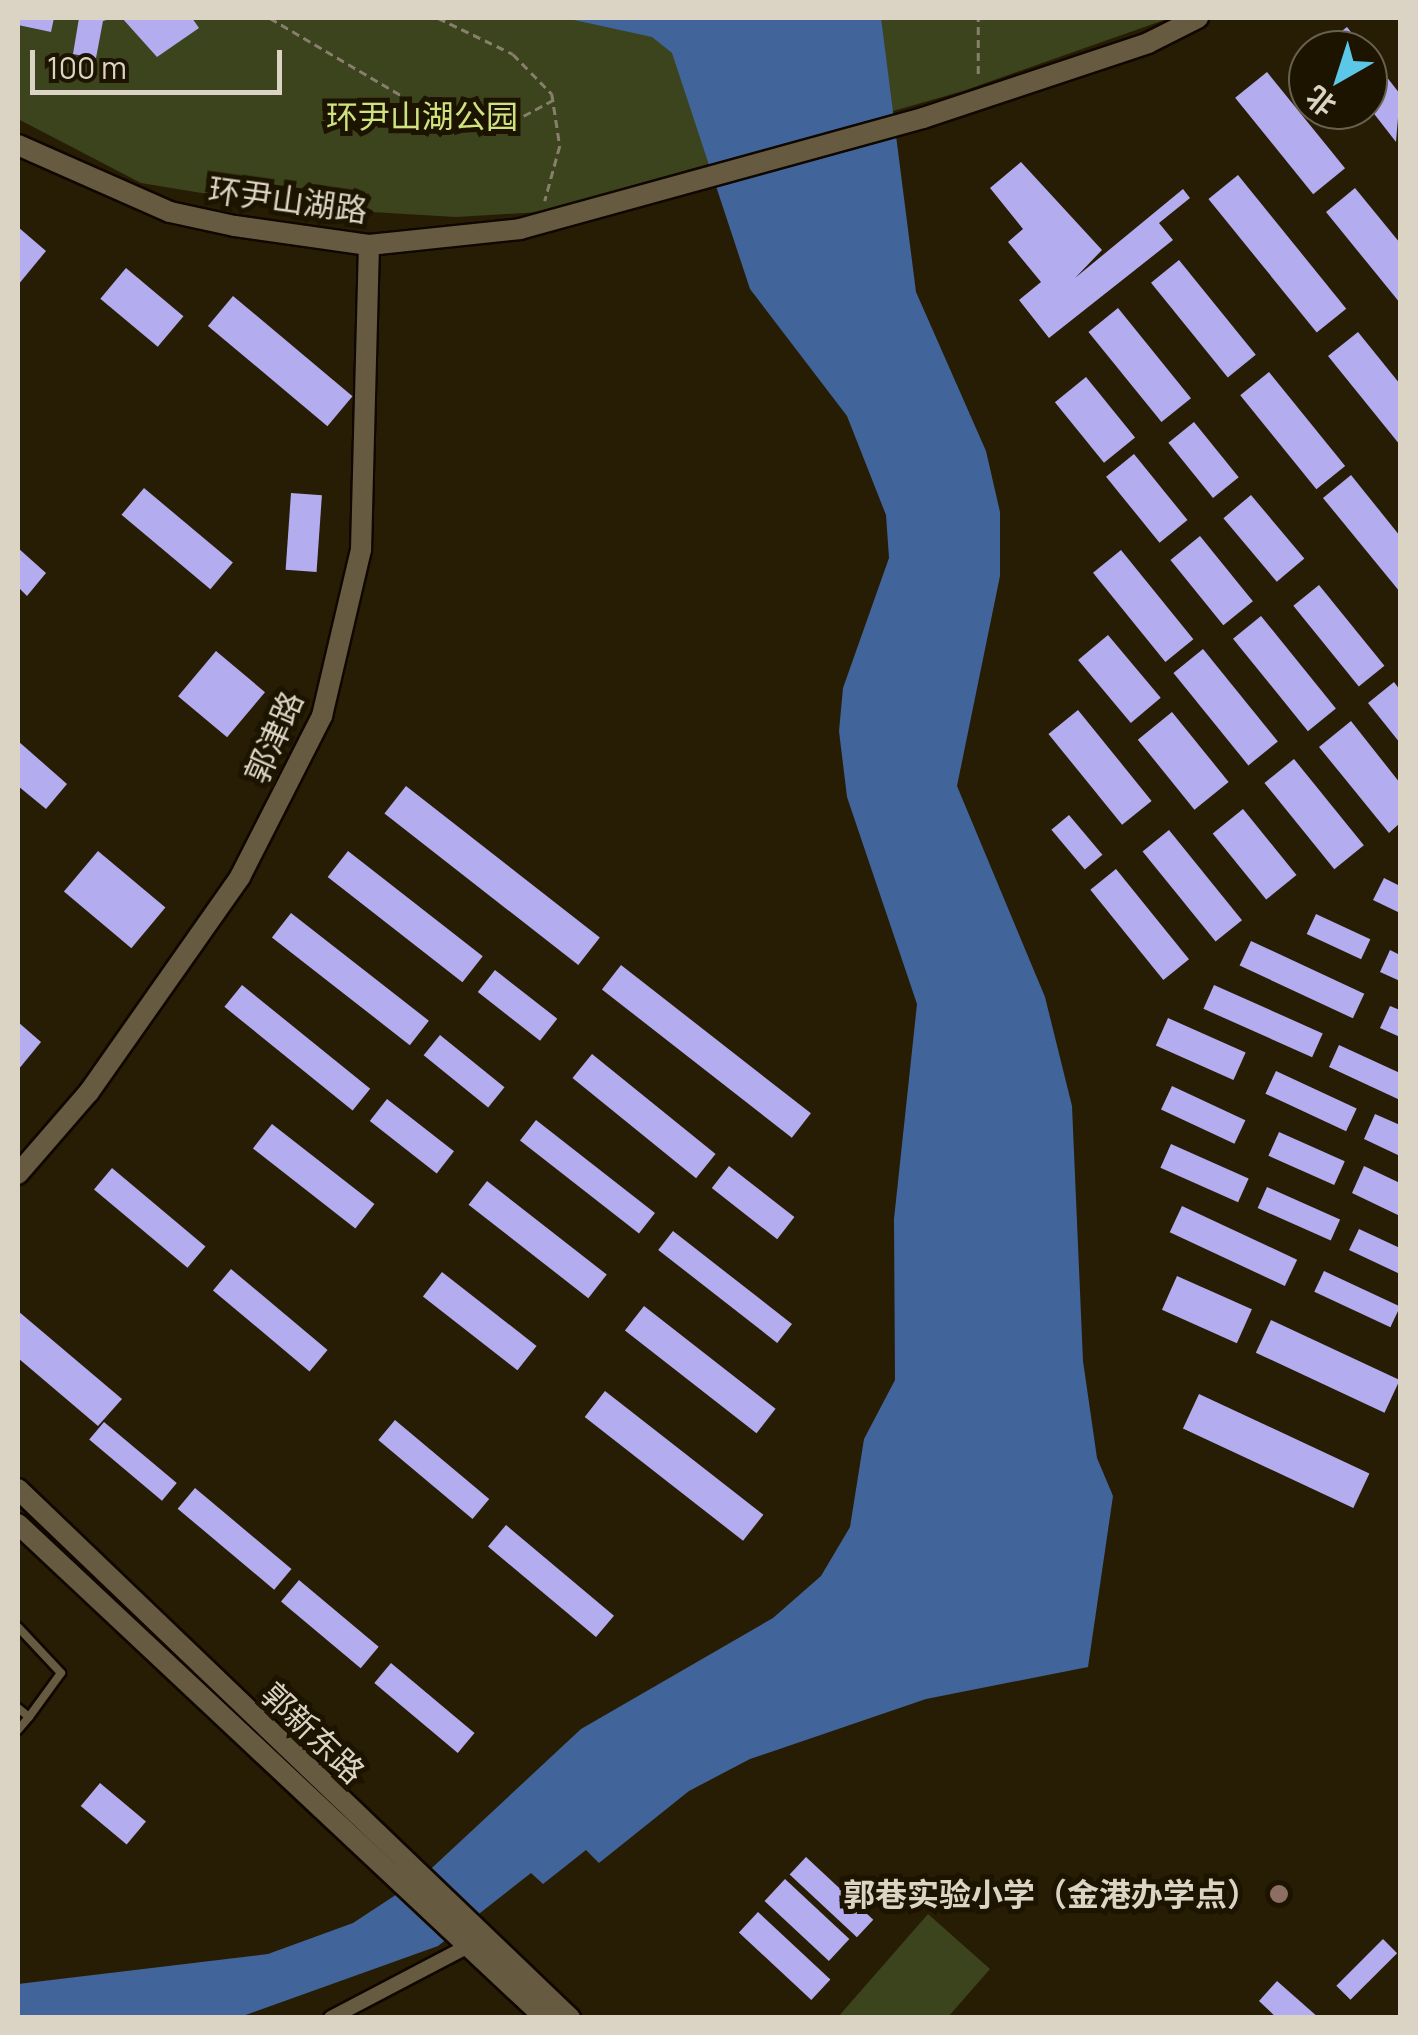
<!DOCTYPE html>
<html>
<head>
<meta charset="utf-8">
<style>
  body { margin:0 }
  #map { position:relative; width:1418px; height:2035px; overflow:hidden; background:#271d04; font-family:Manrope,"Noto Sans SC",sans-serif }
  div>[style] { position:absolute }
  .green>* { inset:0; background:#3c441d }
  .water>* { inset:0; background:#41649a }
  .building>* { inset:0; background:#b3acef; transform-origin:0 0 }
  .path>* { height:2.5px; margin-top:-1.25px; transform-origin:0; background:repeating-linear-gradient(90deg,#877e6b 0 8px,transparent 0 13px) }
  .roads { filter:drop-shadow(2px 0 #100700) drop-shadow(-2px 0 #100700) drop-shadow(0 2px #100700) drop-shadow(0 -2px #100700) }
  .lane>* { height:8px; margin:-4px; padding:0 4px; transform-origin:4px; border-radius:4px; background:#665b40 }
  .street>* { height:14px; margin:-7px; padding:0 7px; transform-origin:7px; border-radius:7px; background:#665b40 }
  .secondary>* { height:20px; margin:-10px; padding:0 10px; transform-origin:10px; border-radius:10px; background:#665b40 }
  .dots>* { width:28px; height:28px; translate:-50% -50%; box-sizing:border-box; border:5px solid #1d1400; border-radius:50% }
  span { translate:-50% -50%; white-space:nowrap; text-align:center; line-height:1.15; -webkit-text-stroke:10px #1d1400; paint-order:stroke }
  .park-label { font-size:32px; color:#cee280 }
  .street-label { font-size:32px; color:#dbd4c5 }
  .poi-label { font-size:32px; color:#dbd4c5; font-weight:700 }
  .right { translate:-100% -50%; text-align:right }
  .frame { position:absolute; inset:0; border:20px solid #dbd4c5; pointer-events:none }
  .north { position:absolute; left:1288px; top:30px; width:100px; height:100px; box-sizing:border-box; background:#1d1400; border:2px solid #69614f; border-radius:50%; rotate:219deg; font-size:28px; font-weight:700; line-height:40px; text-align:center; color:#dbd4c5 }
  .north::after { content:''; display:block; margin:auto; width:35px; height:45px; background:#5bc8e7; clip-path:polygon(50% 0,100% 100%,50% 72%,0 100%) }
  .scale { position:absolute; left:30px; top:50px; width:252px; height:45px; box-sizing:border-box; border:5px solid #dbd4c5; border-top:0; padding-left:12px; font-size:30px; line-height:35px; white-space:nowrap; color:#dbd4c5; -webkit-text-stroke:8px #1d1400; paint-order:stroke }
</style>
</head>
<body>
<div id="map">
  <div class="green">
    <i style="clip-path:polygon(18px 18px,1170px 18px,963px 91px,540px 212px,456px 217px,287px 207px,141px 183px,18px 119px)"></i>
    <i style="clip-path:polygon(928px 1914px,990px 1969px,948px 2017px,838px 2017px)"></i>
  </div>
  <div class="water">
    <i style="clip-path:polygon(565px 18px,881px 18px,916px 292px,986px 451px,1000px 512px,1000px 576px,957px 786px,1045px 997px,1072px 1106px,1083px 1361px,1097px 1458px,1113px 1496px,1088px 1667px,926px 1699px,750px 1759px,689px 1791px,599px 1863px,586px 1850px,543px 1884px,531px 1873px,438px 1946px,240px 2017px,18px 2017px,18px 1984px,268px 1954px,353px 1923px,420px 1879px,581px 1729px,773px 1618px,821px 1576px,850px 1527px,864px 1439px,895px 1380px,894px 1219px,917px 1004px,847px 797px,839px 731px,843px 688px,889px 558px,886px 515px,847px 416px,750px 289px,672px 53px,652px 37px)"></i>
  </div>
  <div class="building">
    <i style="clip-path:polygon(18px 18px,54px 18px,51px 32px,18px 25px)"></i>
    <i style="clip-path:polygon(79px 18px,113px 18px,103px 21px,96px 58px,73px 54px)"></i>
    <i style="clip-path:polygon(122px 18px,192px 18px,199px 28px,157px 57px)"></i>
    <i style="clip-path:polygon(1347px 27px,1365px 50px,1323px 50px,1321px 47px)"></i>
    <i style="clip-path:polygon(1368px 53px,1400px 94px,1396px 142px,1368px 106px)"></i>
    <i style="left:1267px;top:72px;width:124px;height:41px;rotate:51deg"></i>
    <i style="clip-path:polygon(1021px 162px,1102px 250px,1075px 278px,1183px 189px,1190px 198px,1159px 223px,1173px 240px,1049px 338px,1019px 300px,1041px 282px,1008px 242px,1023px 229px,990px 188px)"></i>
    <i style="left:1238px;top:175px;width:172px;height:38px;rotate:51deg"></i>
    <i style="clip-path:polygon(1355px 188px,1400px 243px,1400px 303px,1326px 212px)"></i>
    <i style="clip-path:polygon(18px 227px,46px 251px,18px 285px)"></i>
    <i style="left:1179px;top:260px;width:122px;height:36px;rotate:51deg"></i>
    <i style="left:126px;top:268px;width:75px;height:40px;rotate:40deg"></i>
    <i style="left:233px;top:296px;width:156px;height:39px;rotate:40deg"></i>
    <i style="left:1118px;top:308px;width:116px;height:38px;rotate:51deg"></i>
    <i style="clip-path:polygon(1358px 332px,1400px 384px,1400px 445px,1328px 356px)"></i>
    <i style="left:1269px;top:372px;width:121px;height:37px;rotate:51deg"></i>
    <i style="left:1086px;top:377px;width:78px;height:40px;rotate:51deg"></i>
    <i style="left:1194px;top:422px;width:71px;height:33px;rotate:51deg"></i>
    <i style="left:1134px;top:454px;width:85px;height:36px;rotate:51deg"></i>
    <i style="clip-path:polygon(1351px 475px,1400px 536px,1400px 592px,1323px 498px)"></i>
    <i style="left:144px;top:488px;width:116px;height:35px;rotate:40deg"></i>
    <i style="left:291px;top:493px;width:31px;height:77px;rotate:4deg"></i>
    <i style="left:1251px;top:495px;width:83px;height:36px;rotate:50deg"></i>
    <i style="left:1200px;top:536px;width:84px;height:38px;rotate:51deg"></i>
    <i style="clip-path:polygon(18px 548px,46px 573px,27px 596px,18px 587px)"></i>
    <i style="left:1121px;top:550px;width:115px;height:36px;rotate:51deg"></i>
    <i style="left:1319px;top:585px;width:104px;height:33px;rotate:51deg"></i>
    <i style="left:1261px;top:616px;width:119px;height:36px;rotate:51deg"></i>
    <i style="left:1108px;top:635px;width:82px;height:39px;rotate:50deg"></i>
    <i style="left:1203px;top:649px;width:119px;height:38px;rotate:51deg"></i>
    <i style="left:216px;top:651px;width:64px;height:59px;rotate:40deg"></i>
    <i style="clip-path:polygon(1394px 682px,1400px 690px,1400px 743px,1368px 703px)"></i>
    <i style="left:1078px;top:710px;width:117px;height:38px;rotate:51deg"></i>
    <i style="left:1172px;top:712px;width:90px;height:44px;rotate:51deg"></i>
    <i style="clip-path:polygon(1351px 721px,1400px 783px,1400px 823px,1389px 833px,1319px 747px)"></i>
    <i style="clip-path:polygon(18px 741px,67px 784px,46px 809px,18px 786px)"></i>
    <i style="left:1294px;top:759px;width:111px;height:38px;rotate:51deg"></i>
    <i style="left:406px;top:786px;width:246px;height:35px;rotate:38deg"></i>
    <i style="left:1243px;top:809px;width:85px;height:39px;rotate:51deg"></i>
    <i style="left:1069px;top:815px;width:52px;height:23px;rotate:50deg"></i>
    <i style="left:1169px;top:830px;width:116px;height:34px;rotate:51deg"></i>
    <i style="left:98px;top:851px;width:88px;height:53px;rotate:40deg"></i>
    <i style="left:348px;top:851px;width:171px;height:33px;rotate:38deg"></i>
    <i style="left:1116px;top:869px;width:116px;height:33px;rotate:51deg"></i>
    <i style="clip-path:polygon(1384px 878px,1400px 886px,1400px 913px,1373px 900px)"></i>
    <i style="left:291px;top:913px;width:175px;height:31px;rotate:38deg"></i>
    <i style="left:1316px;top:914px;width:60px;height:22px;rotate:25deg"></i>
    <i style="left:1251px;top:941px;width:125px;height:27px;rotate:25deg"></i>
    <i style="clip-path:polygon(1390px 950px,1400px 955px,1400px 981px,1380px 972px)"></i>
    <i style="left:621px;top:965px;width:241px;height:31px;rotate:38deg"></i>
    <i style="left:495px;top:970px;width:79px;height:28px;rotate:38deg"></i>
    <i style="left:242px;top:985px;width:165px;height:28px;rotate:39deg"></i>
    <i style="left:1214px;top:985px;width:119px;height:26px;rotate:24deg"></i>
    <i style="clip-path:polygon(1390px 1006px,1400px 1010px,1400px 1037px,1380px 1028px)"></i>
    <i style="left:1168px;top:1018px;width:85px;height:30px;rotate:24deg"></i>
    <i style="clip-path:polygon(18px 1022px,41px 1042px,18px 1070px)"></i>
    <i style="left:440px;top:1035px;width:83px;height:26px;rotate:39deg"></i>
    <i style="clip-path:polygon(1339px 1045px,1400px 1073px,1400px 1100px,1329px 1067px)"></i>
    <i style="left:592px;top:1054px;width:159px;height:31px;rotate:39deg"></i>
    <i style="left:1276px;top:1071px;width:89px;height:25px;rotate:25deg"></i>
    <i style="left:1172px;top:1086px;width:81px;height:26px;rotate:25deg"></i>
    <i style="left:387px;top:1099px;width:85px;height:28px;rotate:38deg"></i>
    <i style="clip-path:polygon(1375px 1114px,1400px 1125px,1400px 1156px,1364px 1139px)"></i>
    <i style="left:536px;top:1120px;width:151px;height:26px;rotate:38deg"></i>
    <i style="left:272px;top:1124px;width:130px;height:31px;rotate:38deg"></i>
    <i style="left:1279px;top:1132px;width:72px;height:26px;rotate:24deg"></i>
    <i style="left:1171px;top:1144px;width:85px;height:26px;rotate:24deg"></i>
    <i style="left:729px;top:1166px;width:83px;height:28px;rotate:38deg"></i>
    <i style="clip-path:polygon(1364px 1166px,1400px 1183px,1400px 1216px,1352px 1193px)"></i>
    <i style="left:112px;top:1168px;width:122px;height:28px;rotate:40deg"></i>
    <i style="left:487px;top:1181px;width:152px;height:30px;rotate:38deg"></i>
    <i style="left:1267px;top:1187px;width:80px;height:23px;rotate:24deg"></i>
    <i style="left:1182px;top:1206px;width:127px;height:29px;rotate:25deg"></i>
    <i style="clip-path:polygon(1359px 1229px,1400px 1248px,1400px 1274px,1349px 1250px)"></i>
    <i style="left:673px;top:1231px;width:151px;height:24px;rotate:38deg"></i>
    <i style="left:231px;top:1269px;width:126px;height:28px;rotate:40deg"></i>
    <i style="left:1324px;top:1271px;width:84px;height:23px;rotate:25deg"></i>
    <i style="left:442px;top:1272px;width:120px;height:31px;rotate:38deg"></i>
    <i style="left:1177px;top:1276px;width:82px;height:37px;rotate:24deg"></i>
    <i style="left:644px;top:1306px;width:167px;height:31px;rotate:38deg"></i>
    <i style="clip-path:polygon(18px 1311px,122px 1399px,98px 1426px,18px 1358px)"></i>
    <i style="left:1271px;top:1320px;width:142px;height:36px;rotate:25deg"></i>
    <i style="left:605px;top:1391px;width:201px;height:33px;rotate:38deg"></i>
    <i style="left:1199px;top:1394px;width:188px;height:38px;rotate:25deg"></i>
    <i style="left:395px;top:1420px;width:123px;height:26px;rotate:40deg"></i>
    <i style="left:104px;top:1422px;width:95px;height:23px;rotate:40deg"></i>
    <i style="left:195px;top:1488px;width:126px;height:27px;rotate:40deg"></i>
    <i style="left:506px;top:1525px;width:141px;height:28px;rotate:40deg"></i>
    <i style="left:299px;top:1580px;width:104px;height:28px;rotate:40deg"></i>
    <i style="left:391px;top:1663px;width:109px;height:26px;rotate:40deg"></i>
    <i style="left:100px;top:1783px;width:60px;height:30px;rotate:40deg"></i>
    <i style="left:806px;top:1857px;width:92px;height:24px;rotate:43deg"></i>
    <i style="left:785px;top:1879px;width:88px;height:30px;rotate:43deg"></i>
    <i style="left:758px;top:1912px;width:99px;height:28px;rotate:43deg"></i>
    <i style="left:1383px;top:1939px;width:20px;height:66px;rotate:45deg"></i>
    <i style="clip-path:polygon(1277px 1981px,1319px 2018px,1277px 2018px,1259px 2001px)"></i>
  </div>
  <div class="path">
    <i style="left:270px;top:18px;width:201px;rotate:30.5deg"></i>
    <i style="left:443px;top:120px;width:69px;rotate:1.7deg"></i>
    <i style="left:512px;top:122px;width:47px;rotate:-28.2deg"></i>
    <i style="left:438px;top:18px;width:83px;rotate:25.6deg"></i>
    <i style="left:513px;top:54px;width:56px;rotate:45.7deg"></i>
    <i style="left:552px;top:94px;width:53px;rotate:81.3deg"></i>
    <i style="left:560px;top:146px;width:57px;rotate:105.3deg"></i>
    <i style="left:978px;top:74px;width:56px;rotate:-90deg"></i>
  </div>
  <div class="roads">
    <div class="lane">
      <i style="left:18px;top:1627px;width:63px;rotate:46.9deg"></i>
      <i style="left:61px;top:1673px;width:54px;rotate:126deg"></i>
      <i style="left:29px;top:1717px;width:14px;rotate:-141deg"></i>
      <i style="left:18px;top:1730px;width:17px;rotate:-50deg"></i>
    </div>
    <div class="street">
      <i style="left:331px;top:2018px;width:155px;rotate:-27.7deg"></i>
    </div>
    <div class="secondary">
      <i style="left:18px;top:145px;width:166px;rotate:23.8deg"></i>
      <i style="left:170px;top:212px;width:66px;rotate:12.2deg"></i>
      <i style="left:235px;top:226px;width:135px;rotate:8.1deg"></i>
      <i style="left:369px;top:245px;width:152px;rotate:-6deg"></i>
      <i style="left:520px;top:229px;width:418px;rotate:-15.4deg"></i>
      <i style="left:923px;top:118px;width:237px;rotate:-18.4deg"></i>
      <i style="left:1148px;top:43px;width:56px;rotate:-26.6deg"></i>
      <i style="left:18px;top:1174px;width:108px;rotate:-49.1deg"></i>
      <i style="left:89px;top:1092px;width:263px;rotate:-54.9deg"></i>
      <i style="left:240px;top:877px;width:181px;rotate:-63deg"></i>
      <i style="left:322px;top:716px;width:171px;rotate:-76.8deg"></i>
      <i style="left:361px;top:550px;width:305px;rotate:-88.5deg"></i>
      <i style="left:18px;top:1489px;width:765px;rotate:43.78deg"></i>
      <i style="left:18px;top:1524px;width:722px;rotate:43.15deg"></i>
    </div>
  </div>
  <div class="dots">
    <i style="left:1279px;top:1894px;background:#8d6e63"></i>
  </div>
  <div class="park-label">
    <span style="left:422px;top:116px">环尹山湖公园</span>
  </div>
  <div class="street-label">
    <span style="left:288px;top:200px;rotate:8deg">环尹山湖路</span>
    <span style="left:274px;top:737px;rotate:-66deg">郭津路</span>
    <span style="left:313px;top:1733px;rotate:44deg">郭新东路</span>
  </div>
  <div class="poi-label">
    <span class="right" style="left:1259px;top:1894px">郭巷实验小学（金港办学点）</span>
  </div>
  <div class="frame"></div>
  <div class="north">北</div>
  <div class="scale">100 m</div>
</div>
</body>
</html>
